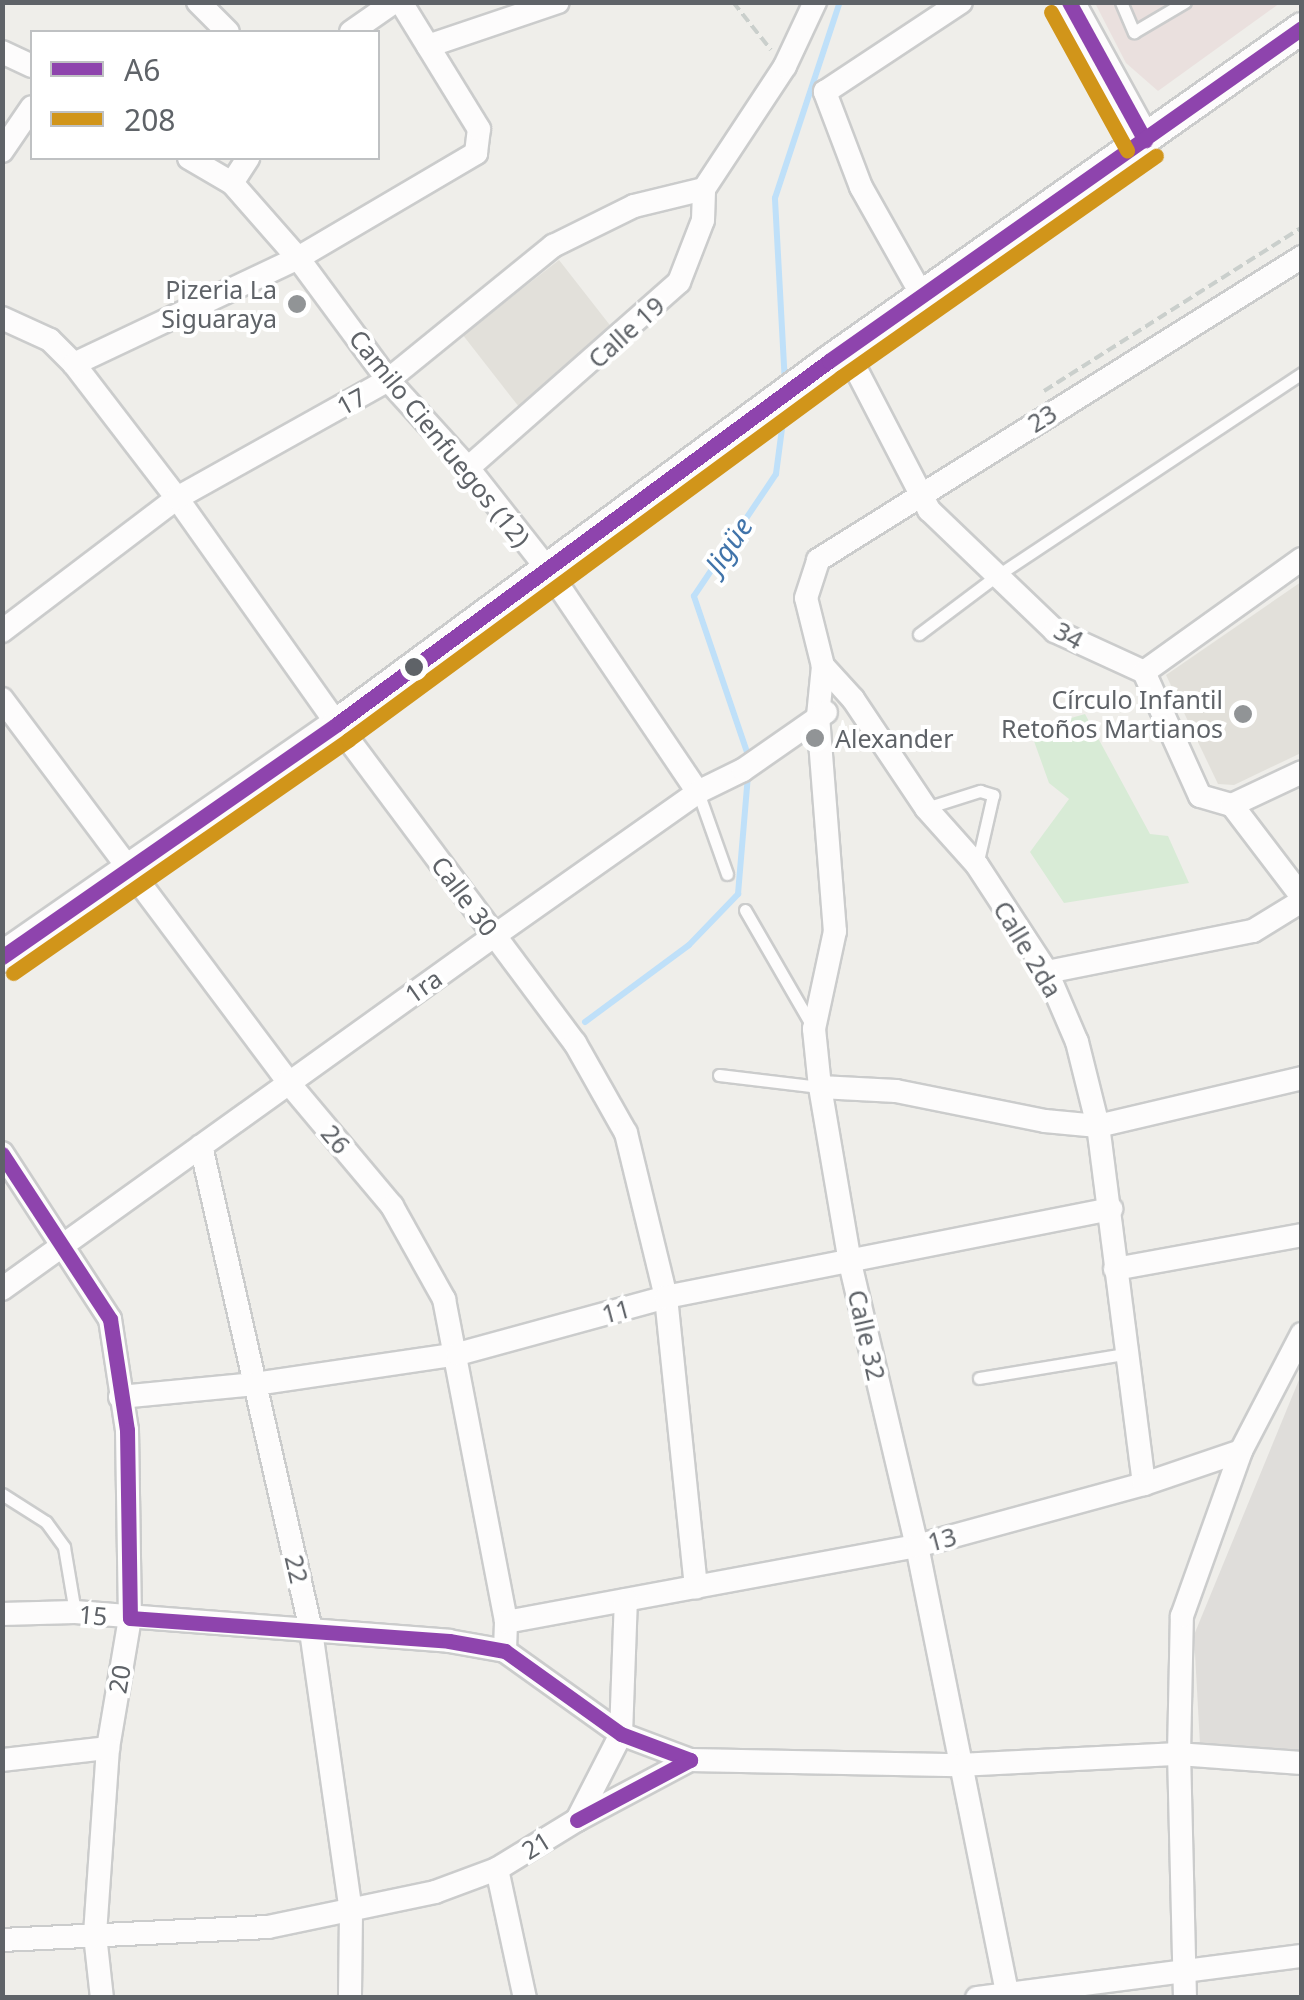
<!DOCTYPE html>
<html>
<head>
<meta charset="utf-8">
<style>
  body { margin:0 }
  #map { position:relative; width:1304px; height:2000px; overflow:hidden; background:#efeeea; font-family:"Noto Sans",sans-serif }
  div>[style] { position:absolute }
  .industrial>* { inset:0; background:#dfddda }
  .education>* { inset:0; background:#e2e0da; transform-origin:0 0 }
  .medical>* { inset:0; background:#eae0de }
  .green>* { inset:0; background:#d8ebd6 }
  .stream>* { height:6px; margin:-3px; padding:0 3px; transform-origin:3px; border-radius:3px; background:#bfe0f9 }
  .path>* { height:4px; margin-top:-2px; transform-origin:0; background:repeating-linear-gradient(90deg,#cacfcc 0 10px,transparent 0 15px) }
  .roads { filter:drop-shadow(2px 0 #cbcccc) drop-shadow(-2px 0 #cbcccc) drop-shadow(0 2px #cbcccc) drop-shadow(0 -2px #cbcccc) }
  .lane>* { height:11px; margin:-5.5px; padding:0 5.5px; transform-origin:5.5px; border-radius:5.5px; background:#fdfcfc }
  .street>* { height:22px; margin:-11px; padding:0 11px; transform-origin:11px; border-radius:11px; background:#fdfcfc }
  .secondary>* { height:30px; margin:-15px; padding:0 15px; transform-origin:15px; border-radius:15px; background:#fdfcfc }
  .bus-1>* { height:15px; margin:-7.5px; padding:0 7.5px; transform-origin:7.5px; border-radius:7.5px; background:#8e44ad }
  .bus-2>* { height:15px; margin:-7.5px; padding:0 7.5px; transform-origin:7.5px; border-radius:7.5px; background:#d1951a }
  .dots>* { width:28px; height:28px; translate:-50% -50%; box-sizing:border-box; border:5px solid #fff; border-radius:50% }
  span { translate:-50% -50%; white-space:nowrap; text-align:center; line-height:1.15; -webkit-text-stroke:8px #fff; paint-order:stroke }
  .poi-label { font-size:25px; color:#5f6368 }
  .right { translate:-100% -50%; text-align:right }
  .left { translate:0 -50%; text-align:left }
  .street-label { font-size:25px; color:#5f6368 }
  .water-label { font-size:28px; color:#4174aa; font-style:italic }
  .frame { position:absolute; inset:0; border:5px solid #5f6368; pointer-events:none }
  .legend { position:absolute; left:30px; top:30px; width:350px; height:130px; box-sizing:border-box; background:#fff; border:2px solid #bfc1c3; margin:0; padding:12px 18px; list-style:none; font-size:30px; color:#5f6368 }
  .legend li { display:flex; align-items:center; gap:20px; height:50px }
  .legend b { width:50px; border:2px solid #bfc1c3 }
</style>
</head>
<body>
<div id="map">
  <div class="industrial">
    <i style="clip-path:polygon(1301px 1375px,1301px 1759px,1201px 1763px,1194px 1635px)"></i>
  </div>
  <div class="education">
    <i style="left:559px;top:260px;width:92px;height:122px;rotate:52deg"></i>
    <i style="clip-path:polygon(1301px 582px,1301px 753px,1234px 785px,1218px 784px,1166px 675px)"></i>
  </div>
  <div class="medical">
    <i style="clip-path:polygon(1095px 3px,1280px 3px,1158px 91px,1126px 63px)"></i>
  </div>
  <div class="green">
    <i style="clip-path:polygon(1085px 714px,1150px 834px,1168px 836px,1189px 883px,1064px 903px,1030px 852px,1069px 799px,1049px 783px,1030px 730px)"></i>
  </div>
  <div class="stream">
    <i style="left:785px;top:384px;width:186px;rotate:-93.1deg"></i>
    <i style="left:775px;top:198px;width:206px;rotate:-71.7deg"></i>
    <i style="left:749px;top:758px;width:171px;rotate:-108.8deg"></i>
    <i style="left:694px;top:596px;width:147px;rotate:-56.1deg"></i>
    <i style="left:776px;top:474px;width:69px;rotate:-82.5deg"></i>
    <i style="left:585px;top:1022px;width:129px;rotate:-36.5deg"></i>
    <i style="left:689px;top:945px;width:71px;rotate:-46.1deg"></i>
    <i style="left:738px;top:894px;width:118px;rotate:-85.2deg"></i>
  </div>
  <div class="path">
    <i style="left:733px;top:2px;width:61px;rotate:51.6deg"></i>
    <i style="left:1044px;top:391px;width:306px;rotate:-32.4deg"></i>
  </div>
  <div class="roads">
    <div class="lane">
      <i style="left:1121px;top:2px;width:33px;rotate:67deg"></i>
      <i style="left:1134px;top:32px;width:59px;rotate:-30.5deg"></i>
      <i style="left:919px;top:634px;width:95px;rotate:-36.9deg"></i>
      <i style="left:995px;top:577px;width:369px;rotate:-33.6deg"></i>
      <i style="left:698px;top:792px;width:87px;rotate:70.5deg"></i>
      <i style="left:926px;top:808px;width:57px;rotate:-17.5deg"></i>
      <i style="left:980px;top:791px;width:14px;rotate:17deg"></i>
      <i style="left:993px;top:795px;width:72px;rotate:102.9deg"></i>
      <i style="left:745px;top:910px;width:134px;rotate:60deg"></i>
      <i style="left:719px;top:1075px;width:101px;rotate:6.8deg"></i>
      <i style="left:979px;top:1378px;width:147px;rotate:-9.4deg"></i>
      <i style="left:2px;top:1494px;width:52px;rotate:32.5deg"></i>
      <i style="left:46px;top:1522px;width:31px;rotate:54deg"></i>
      <i style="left:64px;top:1547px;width:66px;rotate:80.4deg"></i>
    </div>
    <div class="street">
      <i style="left:198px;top:2px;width:42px;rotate:45deg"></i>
      <i style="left:351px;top:32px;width:52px;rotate:-34.9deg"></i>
      <i style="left:428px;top:46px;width:137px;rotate:-18.7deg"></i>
      <i style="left:2px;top:52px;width:33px;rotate:25deg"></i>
      <i style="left:2px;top:151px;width:53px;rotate:-55.7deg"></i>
      <i style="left:189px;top:158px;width:50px;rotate:30.2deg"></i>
      <i style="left:232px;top:183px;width:100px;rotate:48.7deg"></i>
      <i style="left:298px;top:258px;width:152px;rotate:53.6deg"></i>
      <i style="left:388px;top:380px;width:119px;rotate:47.7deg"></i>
      <i style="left:468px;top:468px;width:126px;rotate:51.8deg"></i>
      <i style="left:546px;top:567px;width:272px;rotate:56deg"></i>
      <i style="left:232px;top:183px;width:30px;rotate:-57deg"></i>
      <i style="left:923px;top:297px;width:126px;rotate:-119.4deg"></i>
      <i style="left:861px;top:187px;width:102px;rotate:-110.8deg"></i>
      <i style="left:825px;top:92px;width:163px;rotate:-33.5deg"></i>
      <i style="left:2px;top:318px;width:53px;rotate:24.6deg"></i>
      <i style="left:50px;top:340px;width:34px;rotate:45deg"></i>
      <i style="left:74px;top:364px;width:169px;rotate:52.5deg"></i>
      <i style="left:177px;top:498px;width:277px;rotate:54.7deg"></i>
      <i style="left:337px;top:724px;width:398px;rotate:53.3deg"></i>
      <i style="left:575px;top:1043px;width:103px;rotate:60.5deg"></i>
      <i style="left:626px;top:1133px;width:169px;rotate:76.3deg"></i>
      <i style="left:666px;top:1297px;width:292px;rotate:84.1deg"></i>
      <i style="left:842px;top:352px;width:24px;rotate:52deg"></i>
      <i style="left:857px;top:371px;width:157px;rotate:62.6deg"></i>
      <i style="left:929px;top:510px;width:175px;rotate:43.8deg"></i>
      <i style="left:1055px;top:631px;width:98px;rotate:24.7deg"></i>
      <i style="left:1144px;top:672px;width:136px;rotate:65.7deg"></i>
      <i style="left:1200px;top:796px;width:33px;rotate:16deg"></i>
      <i style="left:1232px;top:805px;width:116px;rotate:52.7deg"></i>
      <i style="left:74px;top:364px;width:248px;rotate:-25.3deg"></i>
      <i style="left:298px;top:258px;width:207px;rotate:-30.5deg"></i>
      <i style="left:476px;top:153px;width:24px;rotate:-83deg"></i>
      <i style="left:479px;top:129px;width:149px;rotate:-121.6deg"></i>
      <i style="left:468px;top:468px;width:281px;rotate:-41.4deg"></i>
      <i style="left:679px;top:282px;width:66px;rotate:-68.8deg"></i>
      <i style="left:703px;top:220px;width:31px;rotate:-88deg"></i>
      <i style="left:704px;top:189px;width:147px;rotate:-56.6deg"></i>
      <i style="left:785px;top:66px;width:71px;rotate:-64.9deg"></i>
      <i style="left:2px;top:631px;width:220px;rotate:-37.2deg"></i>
      <i style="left:177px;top:498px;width:242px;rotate:-29.2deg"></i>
      <i style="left:388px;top:380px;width:213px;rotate:-39.1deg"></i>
      <i style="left:553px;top:246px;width:90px;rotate:-26.3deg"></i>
      <i style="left:634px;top:206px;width:72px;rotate:-13.7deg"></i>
      <i style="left:823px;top:666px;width:50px;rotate:95.7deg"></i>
      <i style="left:818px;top:716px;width:216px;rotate:85.5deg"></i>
      <i style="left:835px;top:931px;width:100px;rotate:102.1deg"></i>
      <i style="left:814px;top:1029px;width:58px;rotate:84.1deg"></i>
      <i style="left:820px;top:1087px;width:179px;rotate:80.3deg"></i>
      <i style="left:850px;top:1263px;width:291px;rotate:76.7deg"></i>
      <i style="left:917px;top:1546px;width:461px;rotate:78.6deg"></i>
      <i style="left:1144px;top:672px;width:194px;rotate:-35.6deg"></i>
      <i style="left:2px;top:699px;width:478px;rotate:53.2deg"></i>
      <i style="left:288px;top:1082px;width:162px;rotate:50deg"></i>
      <i style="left:392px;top:1206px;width:107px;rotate:60.8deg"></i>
      <i style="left:444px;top:1299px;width:329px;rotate:79.1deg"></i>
      <i style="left:506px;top:1622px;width:29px;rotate:92deg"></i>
      <i style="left:1232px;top:805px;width:77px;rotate:-25.2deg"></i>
      <i style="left:1047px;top:972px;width:210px;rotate:-11.3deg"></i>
      <i style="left:1253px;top:931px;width:57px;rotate:-31.5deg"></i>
      <i style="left:820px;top:1087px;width:76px;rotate:3deg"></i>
      <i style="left:896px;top:1091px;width:152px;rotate:11.4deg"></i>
      <i style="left:1045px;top:1121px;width:53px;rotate:5.4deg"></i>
      <i style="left:1098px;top:1126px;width:210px;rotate:-13.2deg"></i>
      <i style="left:201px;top:1146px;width:497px;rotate:77.2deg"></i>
      <i style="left:311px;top:1631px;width:285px;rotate:81.9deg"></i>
      <i style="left:351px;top:1913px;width:85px;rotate:90.7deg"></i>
      <i style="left:2px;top:1153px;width:198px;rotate:57deg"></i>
      <i style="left:110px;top:1319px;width:112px;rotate:81.3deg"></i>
      <i style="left:127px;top:1430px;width:188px;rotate:89.1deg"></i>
      <i style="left:130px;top:1618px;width:132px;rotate:99.6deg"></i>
      <i style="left:108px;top:1748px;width:187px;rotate:94deg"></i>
      <i style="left:95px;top:1935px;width:63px;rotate:83.7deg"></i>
      <i style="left:1115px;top:1269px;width:190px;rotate:-10.3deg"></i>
      <i style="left:2px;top:1289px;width:606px;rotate:-35.66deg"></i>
      <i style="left:494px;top:936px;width:250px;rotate:-35.2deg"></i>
      <i style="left:698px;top:792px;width:50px;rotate:-26.1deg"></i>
      <i style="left:743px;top:770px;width:101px;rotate:-34.9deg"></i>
      <i style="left:120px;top:1397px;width:136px;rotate:-5.5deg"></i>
      <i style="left:255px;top:1384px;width:205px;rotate:-8.4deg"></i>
      <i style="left:458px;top:1354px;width:216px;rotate:-15.3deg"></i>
      <i style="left:666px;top:1297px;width:454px;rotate:-11.2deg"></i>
      <i style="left:1144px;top:1484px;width:361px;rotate:-97.3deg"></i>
      <i style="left:1098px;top:1126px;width:87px;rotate:-104deg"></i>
      <i style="left:1077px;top:1042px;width:76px;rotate:-113.2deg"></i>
      <i style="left:1047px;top:972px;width:128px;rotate:-123.2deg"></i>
      <i style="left:977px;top:865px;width:76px;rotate:-131.8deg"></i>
      <i style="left:926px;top:808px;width:131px;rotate:-123.8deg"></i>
      <i style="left:853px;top:699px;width:45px;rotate:-132.3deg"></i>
      <i style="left:823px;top:666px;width:70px;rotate:-104deg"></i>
      <i style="left:806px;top:598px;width:40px;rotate:-72deg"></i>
      <i style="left:818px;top:560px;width:571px;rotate:-32.05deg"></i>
      <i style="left:2px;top:1614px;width:73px;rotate:-1.6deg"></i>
      <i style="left:75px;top:1612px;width:375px;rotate:4.4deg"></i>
      <i style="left:449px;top:1641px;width:57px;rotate:10.1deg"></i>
      <i style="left:505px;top:1651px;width:143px;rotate:35.6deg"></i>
      <i style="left:621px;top:1734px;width:74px;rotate:20.6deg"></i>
      <i style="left:506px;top:1622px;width:418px;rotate:-10.5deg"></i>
      <i style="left:917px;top:1546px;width:235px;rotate:-15.3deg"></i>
      <i style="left:1144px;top:1484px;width:102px;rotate:-18.8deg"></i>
      <i style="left:1241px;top:1451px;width:132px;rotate:-62.5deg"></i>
      <i style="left:2px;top:1760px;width:107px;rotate:-6.5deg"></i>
      <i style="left:577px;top:1820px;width:97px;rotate:-62.9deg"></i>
      <i style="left:621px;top:1734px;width:134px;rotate:-87.9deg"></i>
      <i style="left:497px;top:1869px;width:132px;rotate:77.8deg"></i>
      <i style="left:2px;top:1940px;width:266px;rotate:-2.8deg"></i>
      <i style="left:268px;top:1927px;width:171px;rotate:-11.8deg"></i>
      <i style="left:435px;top:1892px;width:66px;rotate:-20.4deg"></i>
      <i style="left:497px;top:1869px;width:94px;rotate:-31.5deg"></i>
      <i style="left:577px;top:1820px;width:128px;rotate:-28deg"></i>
      <i style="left:690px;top:1760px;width:269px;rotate:1.1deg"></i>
      <i style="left:959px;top:1765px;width:220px;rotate:-2.9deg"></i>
      <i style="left:1179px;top:1754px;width:123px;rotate:4.2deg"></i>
      <i style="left:977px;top:1998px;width:328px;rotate:-7.4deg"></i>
      <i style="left:1185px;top:1998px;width:244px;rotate:-91.4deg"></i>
      <i style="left:1179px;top:1754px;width:138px;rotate:-88.8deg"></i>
      <i style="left:1182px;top:1616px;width:175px;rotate:-70.3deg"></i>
    </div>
    <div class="secondary">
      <i style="left:1069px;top:2px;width:158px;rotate:61.2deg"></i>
      <i style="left:2px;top:957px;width:408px;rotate:-34.8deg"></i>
      <i style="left:337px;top:724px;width:611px;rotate:-36.42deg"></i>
      <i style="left:829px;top:361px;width:578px;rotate:-35.15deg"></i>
    </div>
  </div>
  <div class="bus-1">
    <i style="left:1069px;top:2px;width:158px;rotate:61.2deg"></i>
    <i style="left:2px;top:957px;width:408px;rotate:-34.8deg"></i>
    <i style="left:337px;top:724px;width:611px;rotate:-36.42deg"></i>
    <i style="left:829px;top:361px;width:578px;rotate:-35.15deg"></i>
    <i style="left:2px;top:1154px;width:197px;rotate:56.8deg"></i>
    <i style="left:110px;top:1319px;width:112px;rotate:81.3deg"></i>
    <i style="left:127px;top:1430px;width:188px;rotate:89.1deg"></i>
    <i style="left:130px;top:1618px;width:320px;rotate:4.1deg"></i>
    <i style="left:449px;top:1641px;width:57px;rotate:10.1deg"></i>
    <i style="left:505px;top:1651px;width:143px;rotate:35.6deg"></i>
    <i style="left:621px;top:1734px;width:74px;rotate:20.6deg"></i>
    <i style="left:577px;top:1820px;width:128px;rotate:-28deg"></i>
  </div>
  <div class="bus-2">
    <i style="left:1051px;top:12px;width:158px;rotate:61.2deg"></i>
    <i style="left:13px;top:973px;width:408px;rotate:-34.8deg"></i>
    <i style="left:348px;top:740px;width:612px;rotate:-36.36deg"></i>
    <i style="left:841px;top:377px;width:385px;rotate:-35.1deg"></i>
  </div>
  <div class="dots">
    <i style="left:297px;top:304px;background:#919496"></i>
    <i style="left:414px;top:667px;background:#5f6368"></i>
    <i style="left:1243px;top:714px;background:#919496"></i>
    <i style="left:815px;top:738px;background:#919496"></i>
  </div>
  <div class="poi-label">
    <span class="right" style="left:277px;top:304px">Pizeria La<br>Siguaraya</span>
    <span class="right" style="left:1223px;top:714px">Círculo Infantil<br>Retoños Martianos</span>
    <span class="left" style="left:835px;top:738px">Alexander</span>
  </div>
  <div class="street-label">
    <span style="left:626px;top:332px;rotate:-42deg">Calle 19</span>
    <span style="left:351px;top:401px;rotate:-29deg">17</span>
    <span style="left:1042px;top:418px;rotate:-32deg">23</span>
    <span style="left:440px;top:438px;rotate:51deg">Camilo Cienfuegos (12)</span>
    <span style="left:1069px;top:635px;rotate:29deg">34</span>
    <span style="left:465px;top:896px;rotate:53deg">Calle 30</span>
    <span style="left:1028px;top:949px;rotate:59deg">Calle 2da</span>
    <span style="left:423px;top:986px;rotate:-35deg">1ra</span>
    <span style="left:336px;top:1139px;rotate:50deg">26</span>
    <span style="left:616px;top:1311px;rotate:-15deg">11</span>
    <span style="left:867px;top:1335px;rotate:77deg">Calle 32</span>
    <span style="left:942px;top:1539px;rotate:-15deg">13</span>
    <span style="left:297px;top:1569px;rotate:77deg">22</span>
    <span style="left:93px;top:1615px;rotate:5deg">15</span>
    <span style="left:119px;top:1679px;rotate:-80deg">20</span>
    <span style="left:536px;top:1845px;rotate:-32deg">21</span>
  </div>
  <div class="water-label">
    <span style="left:728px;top:545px;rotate:-56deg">Jigüe</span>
  </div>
  <div class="frame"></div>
  <ul class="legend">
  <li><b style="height:12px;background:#8e44ad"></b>A6</li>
  <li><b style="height:12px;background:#d1951a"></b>208</li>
  </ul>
</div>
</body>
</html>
